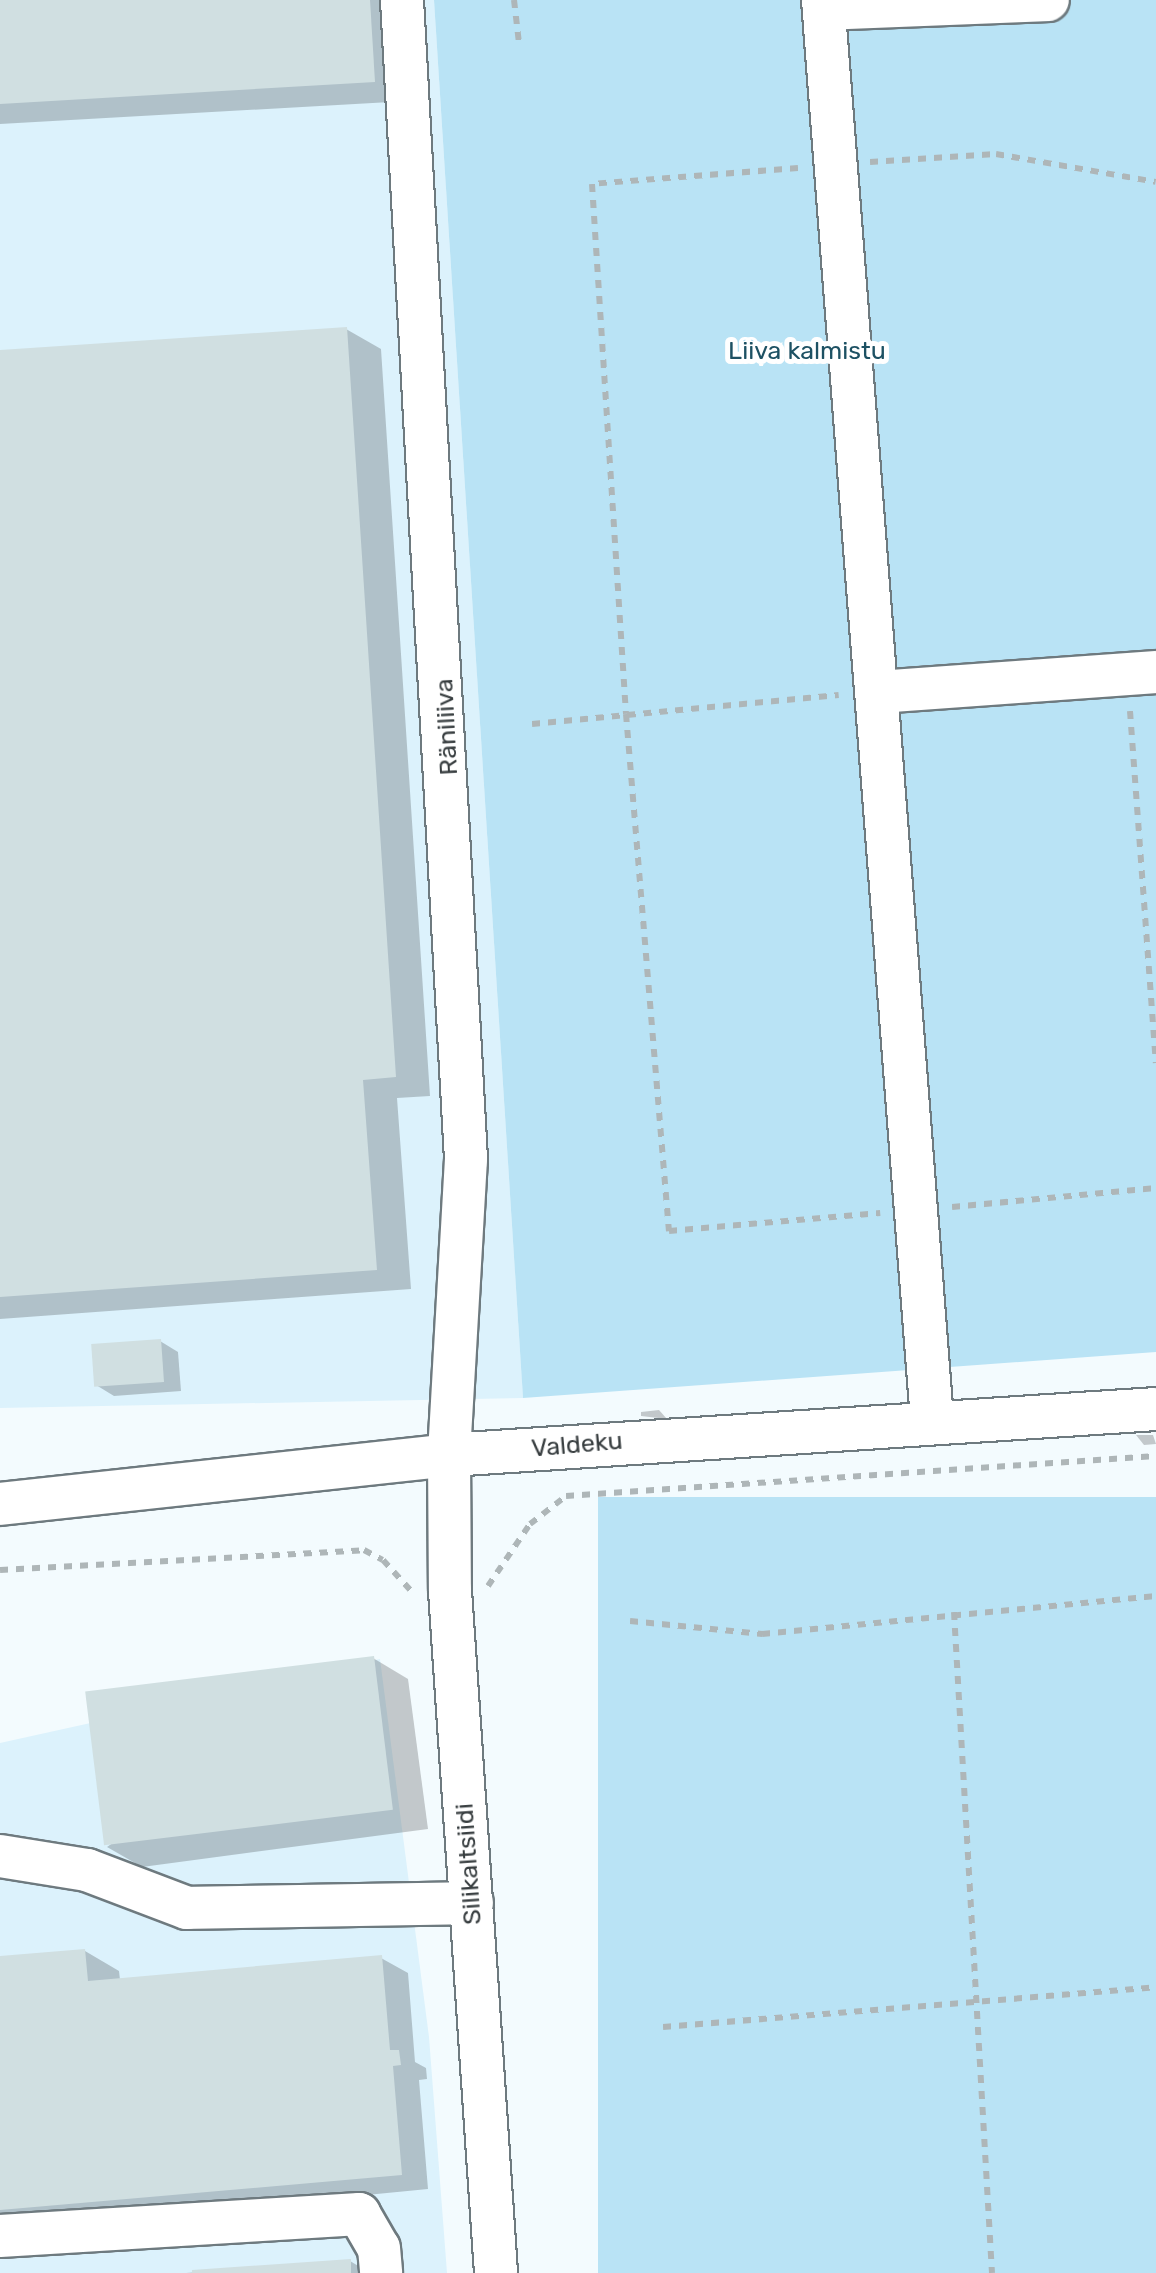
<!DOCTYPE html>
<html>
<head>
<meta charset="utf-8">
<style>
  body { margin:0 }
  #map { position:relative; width:1156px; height:2273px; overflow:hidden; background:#f3fbfe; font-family:Rubik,sans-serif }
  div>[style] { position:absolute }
  .built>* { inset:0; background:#dcf2fc }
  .green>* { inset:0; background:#b9e3f5; transform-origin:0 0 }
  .shadow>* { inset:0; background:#0003 }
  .building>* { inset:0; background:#d0dfe1; transform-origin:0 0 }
  .path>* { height:6px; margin-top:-3px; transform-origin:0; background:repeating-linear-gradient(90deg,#aeb6b8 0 8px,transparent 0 16px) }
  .roads { filter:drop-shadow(2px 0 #6e7a7f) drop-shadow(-2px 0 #6e7a7f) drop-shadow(0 2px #6e7a7f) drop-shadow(0 -2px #6e7a7f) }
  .minor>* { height:42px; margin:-21px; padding:0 21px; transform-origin:21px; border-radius:21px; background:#fff }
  span { translate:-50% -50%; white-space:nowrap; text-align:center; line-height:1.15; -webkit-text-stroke:10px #fff; paint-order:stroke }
  .park-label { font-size:25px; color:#1d5163 }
  .street-label { font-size:25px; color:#373d3f }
</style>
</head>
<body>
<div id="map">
  <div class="built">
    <i style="clip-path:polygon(0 0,434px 0,523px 1398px,0 1408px)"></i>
    <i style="clip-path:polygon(380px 1659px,429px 2037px,447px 2273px,0 2273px,0 1743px)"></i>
  </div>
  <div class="green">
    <i style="clip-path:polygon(434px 0,1156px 0,1156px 1352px,523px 1398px)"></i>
    <i style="left:1156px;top:1497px;width:776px;height:558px;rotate:90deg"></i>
  </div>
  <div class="shadow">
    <i style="clip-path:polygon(0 0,402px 0,408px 101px,0 124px)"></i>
    <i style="clip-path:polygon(346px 329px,381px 349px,430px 1096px,397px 1098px,411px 1289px,0 1319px,0 352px)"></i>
    <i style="clip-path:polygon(160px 1341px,178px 1352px,181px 1391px,114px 1396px,96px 1385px)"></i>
    <i style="clip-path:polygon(659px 1410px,667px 1419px,641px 1416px,641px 1412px)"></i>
    <i style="clip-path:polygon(1136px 1435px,1153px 1435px,1156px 1444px,1144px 1445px)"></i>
    <i style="clip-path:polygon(373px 1658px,408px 1679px,428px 1829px,142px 1867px,107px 1847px)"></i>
    <i style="clip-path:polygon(85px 1951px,119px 1971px,120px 1980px,381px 1958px,408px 1973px,415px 2062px,426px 2068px,427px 2079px,419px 2080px,428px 2189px,0 2231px,0 1959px)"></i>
    <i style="clip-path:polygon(350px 2261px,370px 2273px,186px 2273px)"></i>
  </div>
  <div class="building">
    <i style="clip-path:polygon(0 0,370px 0,375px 82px,0 104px)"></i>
    <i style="clip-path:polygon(347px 327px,396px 1077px,363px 1080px,377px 1270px,0 1297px,0 350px)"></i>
    <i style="left:161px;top:1339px;width:43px;height:70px;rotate:86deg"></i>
    <i style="left:374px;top:1656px;width:155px;height:291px;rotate:83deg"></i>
    <i style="clip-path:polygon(85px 1949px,88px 1981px,382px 1955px,390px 2050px,399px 2050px,401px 2065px,393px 2066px,402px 2175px,0 2210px,0 1956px)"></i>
    <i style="clip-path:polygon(351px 2259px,351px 2273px,192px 2273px,192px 2270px)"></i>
  </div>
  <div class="path">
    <i style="left:514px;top:0;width:43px;rotate:83.4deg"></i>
    <i style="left:870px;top:162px;width:126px;rotate:-3.6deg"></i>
    <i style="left:996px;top:154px;width:162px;rotate:9.9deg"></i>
    <i style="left:798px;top:168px;width:207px;rotate:175.6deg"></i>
    <i style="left:592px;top:184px;width:531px;rotate:86.33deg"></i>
    <i style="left:626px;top:714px;width:519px;rotate:85.25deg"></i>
    <i style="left:669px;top:1231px;width:212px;rotate:-4.9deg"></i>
    <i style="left:1130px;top:711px;width:353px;rotate:85.8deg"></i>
    <i style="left:532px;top:724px;width:308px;rotate:-5.4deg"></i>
    <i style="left:952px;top:1207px;width:205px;rotate:-5.3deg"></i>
    <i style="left:0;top:1570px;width:365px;rotate:-3.1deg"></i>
    <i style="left:364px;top:1550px;width:21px;rotate:28deg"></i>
    <i style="left:383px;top:1560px;width:43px;rotate:47.8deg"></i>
    <i style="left:488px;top:1586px;width:75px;rotate:-55.9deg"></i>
    <i style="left:530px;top:1524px;width:46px;rotate:-37.9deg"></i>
    <i style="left:566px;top:1496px;width:591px;rotate:-3.88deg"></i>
    <i style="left:954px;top:1612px;width:662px;rotate:86.71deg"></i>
    <i style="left:630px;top:1621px;width:133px;rotate:5.6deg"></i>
    <i style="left:762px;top:1634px;width:396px;rotate:-5.5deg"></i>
    <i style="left:663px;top:2027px;width:495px;rotate:-4.6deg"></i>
  </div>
  <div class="roads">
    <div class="minor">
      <i style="left:402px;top:0;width:1161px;rotate:86.84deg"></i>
      <i style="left:466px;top:1159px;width:296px;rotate:93.3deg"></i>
      <i style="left:449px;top:1455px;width:136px;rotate:89.6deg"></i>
      <i style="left:450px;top:1591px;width:684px;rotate:86.14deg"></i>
      <i style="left:823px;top:0;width:1425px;rotate:85.61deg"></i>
      <i style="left:824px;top:9px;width:224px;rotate:-2.3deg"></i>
      <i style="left:878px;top:692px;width:279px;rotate:-4.1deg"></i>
      <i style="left:0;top:1504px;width:452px;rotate:-6.2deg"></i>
      <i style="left:449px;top:1455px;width:708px;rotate:-3.72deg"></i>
      <i style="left:0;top:1856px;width:88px;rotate:9.1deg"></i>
      <i style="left:87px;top:1870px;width:107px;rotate:20.8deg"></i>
      <i style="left:187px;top:1908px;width:285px;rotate:-1deg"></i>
      <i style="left:0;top:2236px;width:360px;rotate:-3.5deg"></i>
      <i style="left:359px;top:2214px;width:39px;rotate:60deg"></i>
      <i style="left:379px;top:2248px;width:25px;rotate:85deg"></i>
    </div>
  </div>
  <div class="park-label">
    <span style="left:807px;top:351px">Liiva kalmistu</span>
  </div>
  <div class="street-label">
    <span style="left:447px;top:727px;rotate:-93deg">Räniliiva</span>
    <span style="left:577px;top:1445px;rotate:-5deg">Valdeku</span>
    <span style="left:469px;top:1864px;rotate:-94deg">Silikaltsiidi</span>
  </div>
</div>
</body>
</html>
